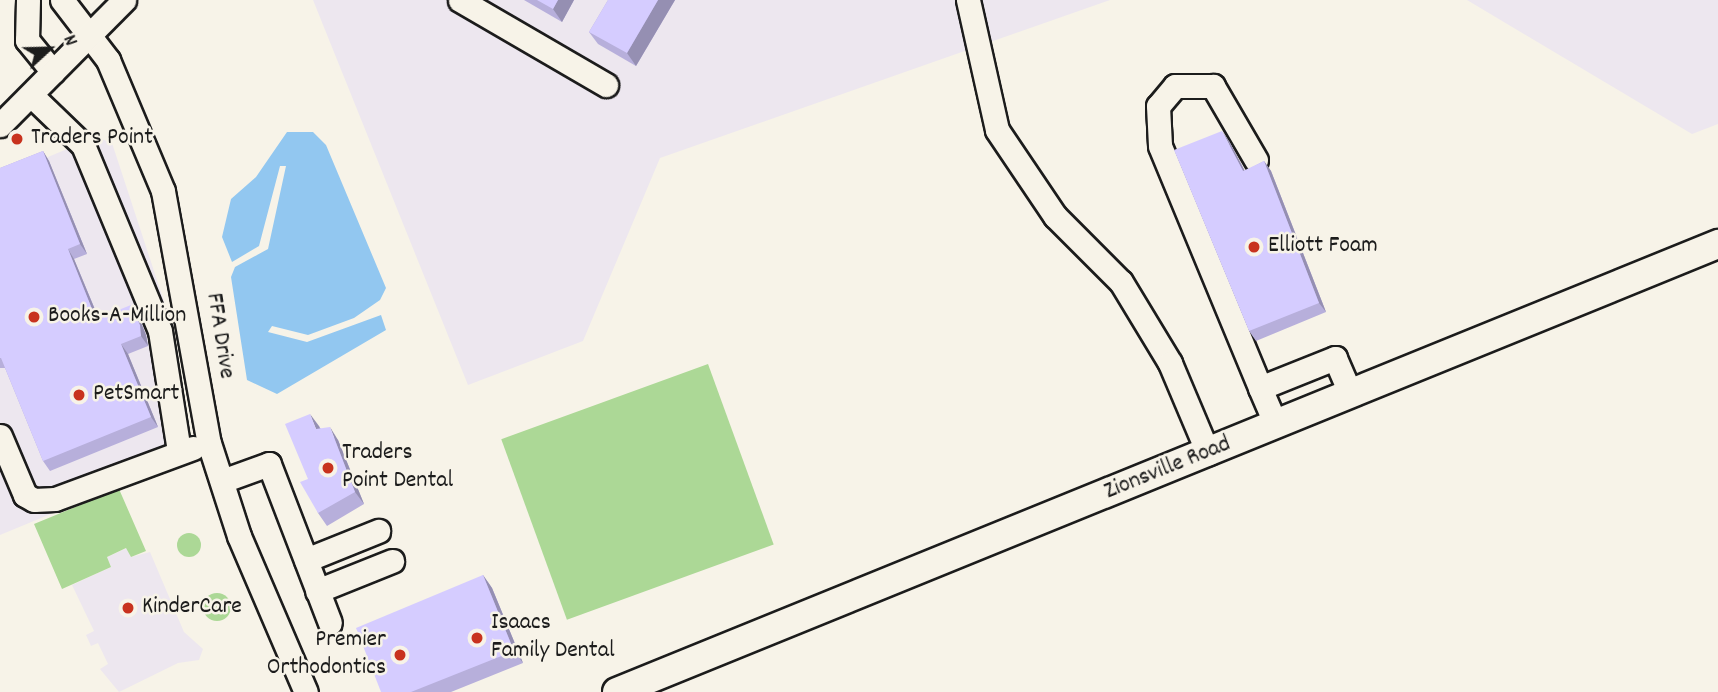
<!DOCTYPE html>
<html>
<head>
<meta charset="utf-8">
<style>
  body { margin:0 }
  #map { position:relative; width:1718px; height:692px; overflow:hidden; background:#f7f3e8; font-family:Dekko,sans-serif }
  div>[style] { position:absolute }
  .built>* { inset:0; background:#ede7ef }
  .green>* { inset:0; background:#acd896; transform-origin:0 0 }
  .round { border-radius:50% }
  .water>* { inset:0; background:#92c7f0 }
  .roads { filter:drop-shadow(2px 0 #1c1c1c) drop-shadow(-2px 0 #1c1c1c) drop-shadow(0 2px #1c1c1c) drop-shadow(0 -2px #1c1c1c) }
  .minor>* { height:23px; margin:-11.5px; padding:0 11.5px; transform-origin:11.5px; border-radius:11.5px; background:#f7f3e8 }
  .major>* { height:28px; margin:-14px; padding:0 14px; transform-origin:14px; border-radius:14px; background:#f7f3e8 }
  .wall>* { inset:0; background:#b7afdb }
  .shaded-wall>* { inset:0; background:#958fb2 }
  .building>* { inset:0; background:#d5ccff }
  .dots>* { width:19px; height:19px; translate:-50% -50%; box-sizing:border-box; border:4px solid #f7f3e8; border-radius:50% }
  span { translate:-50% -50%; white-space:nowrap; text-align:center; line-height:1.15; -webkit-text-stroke:5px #f7f3e8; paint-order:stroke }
  .poi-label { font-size:24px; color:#1c1c1c }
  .left { translate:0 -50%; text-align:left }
  .right { translate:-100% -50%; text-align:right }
  .street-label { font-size:24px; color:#1c1c1c }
  .north { position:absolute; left:14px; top:14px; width:70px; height:70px; -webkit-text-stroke:5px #f7f3e8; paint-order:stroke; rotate:68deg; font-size:19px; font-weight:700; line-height:28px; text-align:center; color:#1c1c1c }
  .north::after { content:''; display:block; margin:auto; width:24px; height:32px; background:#1c1c1c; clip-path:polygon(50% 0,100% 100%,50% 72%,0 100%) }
</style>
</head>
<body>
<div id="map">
  <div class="built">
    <i style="clip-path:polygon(313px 0,1110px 0,660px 158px,583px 341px,468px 385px)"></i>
    <i style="clip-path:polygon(1467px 0,1718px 0,1718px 124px,1692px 134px)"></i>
    <i style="clip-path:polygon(96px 137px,112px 143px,173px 329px,181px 460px,0 535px,0 177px)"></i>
    <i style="clip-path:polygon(127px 548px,131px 557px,150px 552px,184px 632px,203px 649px,199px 660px,178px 663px,119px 692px,100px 669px,108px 664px,98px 643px,91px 646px,86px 635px,94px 631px,72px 585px,111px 567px,107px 557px)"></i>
  </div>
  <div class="green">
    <i style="left:708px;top:364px;width:192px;height:220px;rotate:70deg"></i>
    <i style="clip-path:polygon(119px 489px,146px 551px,131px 557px,126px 548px,107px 557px,111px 567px,62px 589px,34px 524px)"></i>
    <i class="round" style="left:177px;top:533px;width:24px;height:24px"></i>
    <i class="round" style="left:203px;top:593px;width:28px;height:28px"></i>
  </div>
  <div class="water">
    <i style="clip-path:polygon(287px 132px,313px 132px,326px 145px,386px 288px,380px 300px,354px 318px,308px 335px,272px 326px,268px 332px,307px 342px,381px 315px,386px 330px,277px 394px,247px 380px,231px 277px,235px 267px,268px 249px,286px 166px,280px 166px,259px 246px,232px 262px,222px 237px,231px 199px,256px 177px)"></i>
  </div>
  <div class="roads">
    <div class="minor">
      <i style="left:28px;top:0;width:40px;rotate:91.4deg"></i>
      <i style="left:27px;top:40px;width:41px;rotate:50.9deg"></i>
      <i style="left:62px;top:0;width:76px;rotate:52.5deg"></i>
      <i style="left:108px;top:60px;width:142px;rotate:67.2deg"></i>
      <i style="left:163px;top:191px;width:256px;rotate:79.7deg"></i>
      <i style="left:209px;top:443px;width:98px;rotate:72.1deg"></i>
      <i style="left:239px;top:536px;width:170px;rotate:66.8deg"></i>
      <i style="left:460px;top:0;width:169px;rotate:30.2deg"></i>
      <i style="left:968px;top:0;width:133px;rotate:77.4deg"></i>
      <i style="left:997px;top:130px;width:104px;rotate:56deg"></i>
      <i style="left:1055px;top:216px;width:93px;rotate:45deg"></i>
      <i style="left:1121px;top:282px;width:95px;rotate:58.8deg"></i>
      <i style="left:1170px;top:363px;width:98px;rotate:67.1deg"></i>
      <i style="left:31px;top:95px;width:72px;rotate:43.9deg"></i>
      <i style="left:83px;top:145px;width:201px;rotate:67.5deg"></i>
      <i style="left:160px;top:331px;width:121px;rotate:81deg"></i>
      <i style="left:0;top:125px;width:176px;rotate:-45.2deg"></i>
      <i style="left:1256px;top:160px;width:86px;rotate:-120.2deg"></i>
      <i style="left:1213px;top:86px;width:38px;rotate:180deg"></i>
      <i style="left:1175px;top:86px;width:26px;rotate:130deg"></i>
      <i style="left:1158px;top:106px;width:40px;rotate:87.1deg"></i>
      <i style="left:1160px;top:146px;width:262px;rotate:67.5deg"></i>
      <i style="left:1276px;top:425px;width:40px;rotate:-113.4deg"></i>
      <i style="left:1260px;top:388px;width:81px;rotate:-21.8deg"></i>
      <i style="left:1335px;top:358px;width:40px;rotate:66.6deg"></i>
      <i style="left:0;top:436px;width:64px;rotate:67deg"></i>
      <i style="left:25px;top:495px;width:10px;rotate:29deg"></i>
      <i style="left:34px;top:500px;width:21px;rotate:-3deg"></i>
      <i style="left:55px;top:499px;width:147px;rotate:-20.3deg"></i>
      <i style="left:222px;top:481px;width:50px;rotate:-19.9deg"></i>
      <i style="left:269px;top:464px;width:170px;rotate:69deg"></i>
      <i style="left:306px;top:560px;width:78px;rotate:-21.9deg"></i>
      <i style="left:317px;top:591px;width:81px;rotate:-21.8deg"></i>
    </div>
    <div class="major">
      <i style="left:617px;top:692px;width:1189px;rotate:-22.14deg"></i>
    </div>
  </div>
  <div class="wall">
    <i style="clip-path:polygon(524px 0,574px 0,562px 22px)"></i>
    <i style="clip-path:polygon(608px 0,675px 0,636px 66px,598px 44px,589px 32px)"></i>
    <i style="clip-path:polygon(1229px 141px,1245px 171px,1264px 161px,1271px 171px,1326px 312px,1256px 341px,1249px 331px)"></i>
    <i style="clip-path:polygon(43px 151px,49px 161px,87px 254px,74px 259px,99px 319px,138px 315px,146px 335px,148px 346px,128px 354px,158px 427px,50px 471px,43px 461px,5px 368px,0 368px,0 168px)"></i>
    <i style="clip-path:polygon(319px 426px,320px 428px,338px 440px,364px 504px,327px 526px,318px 513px,308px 479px)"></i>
    <i style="clip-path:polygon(483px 575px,492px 588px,523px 663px,451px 692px,381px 692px)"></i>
  </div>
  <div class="shaded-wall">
    <i style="clip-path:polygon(558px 0,574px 0,562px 22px,553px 9px)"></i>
    <i style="clip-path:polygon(658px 0,675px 0,636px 66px,627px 53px)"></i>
    <i style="clip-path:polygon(1222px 131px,1229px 141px,1250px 181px,1243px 171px)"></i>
    <i style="clip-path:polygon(43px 151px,49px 161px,87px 254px,80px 244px)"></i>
    <i style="clip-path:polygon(1264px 161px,1271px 171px,1326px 312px,1319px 303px)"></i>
    <i style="clip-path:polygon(68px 249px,74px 259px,103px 329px,96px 319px)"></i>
    <i style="clip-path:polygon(131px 305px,138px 315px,146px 335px,148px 346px,141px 336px)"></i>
    <i style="clip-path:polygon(121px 344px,128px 354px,158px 427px,151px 417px)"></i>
    <i style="clip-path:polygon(310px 414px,319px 426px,325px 441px,316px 429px)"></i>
    <i style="clip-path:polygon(330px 427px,338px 440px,364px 504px,355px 492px)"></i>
    <i style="clip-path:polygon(483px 575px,492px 588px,523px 663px,514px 651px)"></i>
  </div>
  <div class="building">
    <i style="clip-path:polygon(537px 0,558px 0,553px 9px)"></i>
    <i style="clip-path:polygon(608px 0,658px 0,627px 53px,589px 32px)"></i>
    <i style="clip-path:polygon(1222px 131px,1243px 171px,1264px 161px,1319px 303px,1249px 331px,1174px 150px)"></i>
    <i style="clip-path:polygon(43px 151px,80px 244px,68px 249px,96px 319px,131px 305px,140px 325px,141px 336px,121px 344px,151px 417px,43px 461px,1px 358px,0 358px,0 168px)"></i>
    <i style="clip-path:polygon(310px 414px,316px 429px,330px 427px,355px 492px,318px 513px,300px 482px,308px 479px,285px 424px)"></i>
    <i style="clip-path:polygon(483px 575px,514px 651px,411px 692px,381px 692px,356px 628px)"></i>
  </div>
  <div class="dots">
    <i style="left:17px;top:139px;background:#c8321e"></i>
    <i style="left:1254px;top:247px;background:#c8321e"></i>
    <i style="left:34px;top:317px;background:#c8321e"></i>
    <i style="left:79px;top:395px;background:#c8321e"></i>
    <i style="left:328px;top:468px;background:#c8321e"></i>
    <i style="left:128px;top:608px;background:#c8321e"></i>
    <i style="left:477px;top:638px;background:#c8321e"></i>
    <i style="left:400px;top:655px;background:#c8321e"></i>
  </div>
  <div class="poi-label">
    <span class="left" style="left:31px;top:139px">Traders Point</span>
    <span class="left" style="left:1268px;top:247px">Elliott Foam</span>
    <span class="left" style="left:48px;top:317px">Books-A-Million</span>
    <span class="left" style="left:93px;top:395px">PetSmart</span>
    <span class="left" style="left:342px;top:468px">Traders<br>Point Dental</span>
    <span class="left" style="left:142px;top:608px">KinderCare</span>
    <span class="left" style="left:491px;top:638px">Isaacs<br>Family Dental</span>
    <span class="right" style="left:386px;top:655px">Premier<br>Orthodontics</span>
  </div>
  <div class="street-label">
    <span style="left:219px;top:336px;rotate:81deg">FFA Drive</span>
    <span style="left:1168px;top:469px;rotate:-22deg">Zionsville Road</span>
  </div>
  <div class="north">N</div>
</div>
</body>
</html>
